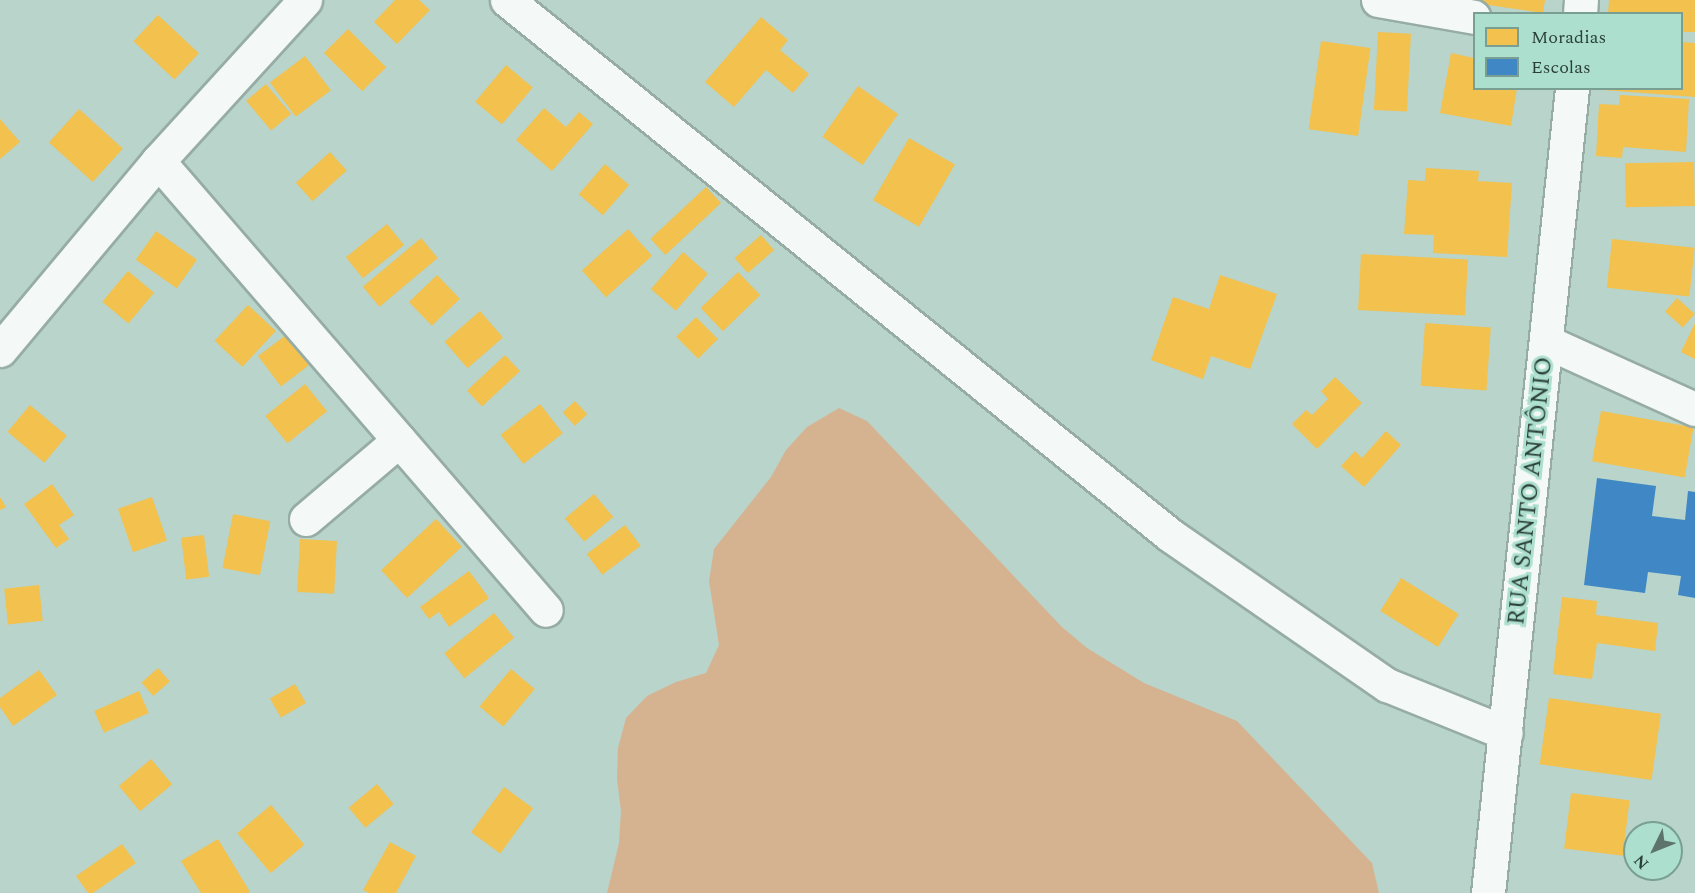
<!DOCTYPE html>
<html>
<head>
<meta charset="utf-8">
<style>
  body { margin:0 }
  #map { position:relative; width:1695px; height:893px; overflow:hidden; background:#b8d4cb; font-family:Spectral,serif }
  div>[style] { position:absolute }
  .green>* { inset:0; background:#d6b390 }
  .homes>* { inset:0; background:#f2c14e; transform-origin:0 0 }
  .schools>* { inset:0; background:#3f88c5 }
  .roads { filter:drop-shadow(2px 0 #96aca5) drop-shadow(-2px 0 #96aca5) drop-shadow(0 2px #96aca5) drop-shadow(0 -2px #96aca5) }
  .minor>* { height:33px; margin:-16.5px; padding:0 16.5px; transform-origin:16.5px; border-radius:16.5px; background:#f4f9f7 }
  span { translate:-50% -50%; white-space:nowrap; text-align:center; line-height:1.15; -webkit-text-stroke:6px #addfcf; paint-order:stroke }
  .street-label { font-size:24px; color:#2b4039 }
  .legend { position:absolute; left:1473px; top:12px; width:210px; height:78px; box-sizing:border-box; background:#addfcf; border:2px solid #799f93; margin:0; padding:8px 10px; list-style:none; font-size:18px; color:#2b4039 }
  .legend li { display:flex; align-items:center; gap:12px; height:30px }
  .legend b { width:30px; border:2px solid #799f93 }
  .north { position:absolute; left:1623px; top:821px; width:60px; height:60px; box-sizing:border-box; background:#addfcf; border:2px solid #799f93; border-radius:50%; rotate:227deg; font-size:16px; font-weight:700; line-height:24px; text-align:center; color:#2b4039 }
  .north::after { content:''; display:block; margin:auto; width:21px; height:27px; background:#5c746c; clip-path:polygon(50% 0,100% 100%,50% 72%,0 100%) }
</style>
</head>
<body>
<div id="map">
  <div class="green">
    <i style="clip-path:polygon(839px 408px,867px 421px,1062px 627px,1087px 648px,1144px 683px,1237px 721px,1372px 863px,1379px 893px,607px 893px,619px 843px,621px 811px,617px 779px,618px 748px,626px 718px,647px 696px,676px 682px,706px 673px,719px 645px,709px 581px,714px 549px,771px 477px,786px 450px,807px 427px)"></i>
  </div>
  <div class="homes">
    <i style="clip-path:polygon(395px 0,419px 0,430px 10px,397px 44px,374px 22px)"></i>
    <i style="clip-path:polygon(1454px 0,1545px 0,1543px 13px)"></i>
    <i style="clip-path:polygon(1609px 0,1695px 0,1695px 32px,1682px 32px,1682px 14px,1608px 14px)"></i>
    <i style="left:158px;top:15px;width:56px;height:36px;rotate:43deg"></i>
    <i style="clip-path:polygon(761px 17px,788px 40px,780px 50px,809px 74px,793px 93px,766px 70px,734px 107px,705px 82px)"></i>
    <i style="left:348px;top:29px;width:54px;height:34px;rotate:45deg"></i>
    <i style="left:1378px;top:32px;width:33px;height:78px;rotate:3deg"></i>
    <i style="left:1321px;top:41px;width:50px;height:89px;rotate:8deg"></i>
    <i style="clip-path:polygon(1682px 42px,1695px 43px,1695px 97px,1603px 90px,1682px 88px)"></i>
    <i style="clip-path:polygon(1451px 53px,1474px 58px,1474px 88px,1517px 88px,1511px 126px,1440px 113px)"></i>
    <i style="left:305px;top:56px;width:43px;height:44px;rotate:53deg"></i>
    <i style="left:506px;top:65px;width:35px;height:48px;rotate:40deg"></i>
    <i style="left:266px;top:84px;width:39px;height:26px;rotate:50deg"></i>
    <i style="left:858px;top:86px;width:49px;height:62px;rotate:35deg"></i>
    <i style="clip-path:polygon(1620px 95px,1689px 99px,1686px 152px,1623px 147px,1622px 158px,1596px 156px,1599px 104px,1619px 105px)"></i>
    <i style="clip-path:polygon(544px 108px,566px 127px,579px 112px,593px 124px,552px 171px,516px 140px)"></i>
    <i style="left:79px;top:109px;width:59px;height:45px;rotate:42deg"></i>
    <i style="clip-path:polygon(0 119px,20px 142px,0 159px)"></i>
    <i style="left:909px;top:138px;width:53px;height:72px;rotate:30deg"></i>
    <i style="left:330px;top:152px;width:25px;height:46px;rotate:48deg"></i>
    <i style="left:1694px;top:162px;width:44px;height:69px;rotate:89deg"></i>
    <i style="left:605px;top:164px;width:32px;height:40px;rotate:41deg"></i>
    <i style="clip-path:polygon(1426px 168px,1479px 171px,1478px 181px,1512px 183px,1507px 257px,1433px 253px,1434px 235px,1404px 234px,1408px 180px,1425px 181px)"></i>
    <i style="left:706px;top:187px;width:22px;height:76px;rotate:47deg"></i>
    <i style="left:387px;top:224px;width:27px;height:53px;rotate:51deg"></i>
    <i style="left:628px;top:229px;width:36px;height:62px;rotate:48deg"></i>
    <i style="left:156px;top:231px;width:50px;height:35px;rotate:35deg"></i>
    <i style="left:761px;top:235px;width:20px;height:35px;rotate:49deg"></i>
    <i style="left:421px;top:238px;width:26px;height:76px;rotate:50deg"></i>
    <i style="left:1612px;top:239px;width:83px;height:49px;rotate:6deg"></i>
    <i style="left:683px;top:252px;width:33px;height:49px;rotate:41deg"></i>
    <i style="left:1361px;top:254px;width:107px;height:56px;rotate:3deg"></i>
    <i style="left:128px;top:271px;width:34px;height:40px;rotate:40deg"></i>
    <i style="left:738px;top:272px;width:32px;height:52px;rotate:46deg"></i>
    <i style="left:437px;top:275px;width:33px;height:39px;rotate:46deg"></i>
    <i style="clip-path:polygon(1220px 275px,1277px 294px,1250px 369px,1211px 356px,1203px 379px,1151px 360px,1173px 297px,1209px 309px)"></i>
    <i style="left:1677px;top:298px;width:24px;height:18px;rotate:42deg"></i>
    <i style="left:248px;top:305px;width:38px;height:49px;rotate:43deg"></i>
    <i style="left:480px;top:311px;width:35px;height:47px;rotate:49deg"></i>
    <i style="left:696px;top:317px;width:31px;height:28px;rotate:45deg"></i>
    <i style="left:1425px;top:323px;width:66px;height:63px;rotate:4deg"></i>
    <i style="clip-path:polygon(1695px 323px,1695px 359px,1681px 352px)"></i>
    <i style="left:286px;top:335px;width:38px;height:35px;rotate:53deg"></i>
    <i style="left:505px;top:355px;width:22px;height:52px;rotate:47deg"></i>
    <i style="clip-path:polygon(1335px 377px,1362px 403px,1317px 449px,1292px 424px,1306px 410px,1312px 415px,1328px 399px,1321px 391px)"></i>
    <i style="left:305px;top:384px;width:35px;height:51px;rotate:51deg"></i>
    <i style="left:575px;top:401px;width:18px;height:17px;rotate:47deg"></i>
    <i style="left:540px;top:404px;width:37px;height:50px;rotate:52deg"></i>
    <i style="left:30px;top:405px;width:48px;height:35px;rotate:40deg"></i>
    <i style="left:1601px;top:411px;width:94px;height:51px;rotate:10deg"></i>
    <i style="clip-path:polygon(1386px 431px,1401px 445px,1364px 487px,1341px 466px,1355px 451px,1362px 458px)"></i>
    <i style="clip-path:polygon(52px 484px,74px 515px,59px 525px,69px 539px,56px 548px,24px 504px)"></i>
    <i style="left:594px;top:494px;width:30px;height:38px;rotate:50deg"></i>
    <i style="clip-path:polygon(0 497px,6px 507px,0 510px)"></i>
    <i style="left:152px;top:497px;width:46px;height:36px;rotate:71deg"></i>
    <i style="left:233px;top:514px;width:38px;height:55px;rotate:11deg"></i>
    <i style="left:436px;top:519px;width:38px;height:75px;rotate:47deg"></i>
    <i style="left:625px;top:525px;width:26px;height:48px;rotate:53deg"></i>
    <i style="left:204px;top:535px;width:42px;height:23px;rotate:83deg"></i>
    <i style="left:300px;top:539px;width:37px;height:53px;rotate:3deg"></i>
    <i style="clip-path:polygon(469px 571px,489px 598px,449px 627px,439px 612px,429px 619px,420px 607px)"></i>
    <i style="left:1401px;top:578px;width:68px;height:39px;rotate:32deg"></i>
    <i style="left:39px;top:585px;width:36px;height:35px;rotate:84deg"></i>
    <i style="clip-path:polygon(1562px 597px,1597px 601px,1596px 615px,1658px 623px,1655px 651px,1597px 643px,1592px 679px,1553px 674px)"></i>
    <i style="left:494px;top:613px;width:32px;height:64px;rotate:51deg"></i>
    <i style="left:158px;top:668px;width:18px;height:22px;rotate:49deg"></i>
    <i style="left:511px;top:669px;width:31px;height:49px;rotate:40deg"></i>
    <i style="clip-path:polygon(39px 670px,57px 695px,13px 726px,0 707px,0 698px)"></i>
    <i style="left:295px;top:684px;width:22px;height:29px;rotate:60deg"></i>
    <i style="left:139px;top:691px;width:24px;height:49px;rotate:66deg"></i>
    <i style="left:1549px;top:698px;width:113px;height:67px;rotate:8deg"></i>
    <i style="left:151px;top:759px;width:33px;height:42px;rotate:50deg"></i>
    <i style="left:377px;top:784px;width:26px;height:37px;rotate:50deg"></i>
    <i style="left:504px;top:787px;width:36px;height:56px;rotate:36deg"></i>
    <i style="left:1571px;top:793px;width:59px;height:56px;rotate:7deg"></i>
    <i style="left:271px;top:805px;width:52px;height:44px;rotate:50deg"></i>
    <i style="clip-path:polygon(218px 839px,250px 892px,248px 893px,201px 893px,181px 861px)"></i>
    <i style="clip-path:polygon(390px 842px,416px 856px,396px 893px,369px 893px,363px 890px)"></i>
    <i style="clip-path:polygon(122px 844px,136px 863px,93px 893px,88px 893px,76px 876px)"></i>
  </div>
  <div class="schools">
    <i style="clip-path:polygon(1597px 478px,1656px 486px,1652px 516px,1685px 520px,1688px 491px,1695px 492px,1695px 598px,1678px 595px,1681px 576px,1648px 572px,1645px 593px,1584px 585px)"></i>
  </div>
  <div class="roads">
    <div class="minor">
      <i style="left:507px;top:0;width:852px;rotate:38.9deg"></i>
      <i style="left:1170px;top:535px;width:264px;rotate:34.7deg"></i>
      <i style="left:1387px;top:685px;width:128px;rotate:22deg"></i>
      <i style="left:1378px;top:0;width:97px;rotate:10deg"></i>
      <i style="left:1580px;top:14px;width:14px;rotate:-86deg"></i>
      <i style="left:158px;top:161px;width:593px;rotate:49.17deg"></i>
      <i style="left:1547px;top:342px;width:162px;rotate:24.4deg"></i>
      <i style="left:0;top:350px;width:246px;rotate:-50.1deg"></i>
      <i style="left:158px;top:161px;width:218px;rotate:-47.6deg"></i>
      <i style="left:306px;top:519px;width:122px;rotate:-40.3deg"></i>
      <i style="left:1488px;top:893px;width:809px;rotate:-84.04deg"></i>
    </div>
  </div>
  <div class="street-label">
    <span style="left:1531px;top:491px;rotate:-84deg">RUA SANTO ANTÔNIO</span>
  </div>
  <ul class="legend">
  <li><b style="height:16px;background:#f2c14e"></b>Moradias</li>
  <li><b style="height:16px;background:#3f88c5"></b>Escolas</li>
  </ul>
  <div class="north">N</div>
</div>
</body>
</html>
